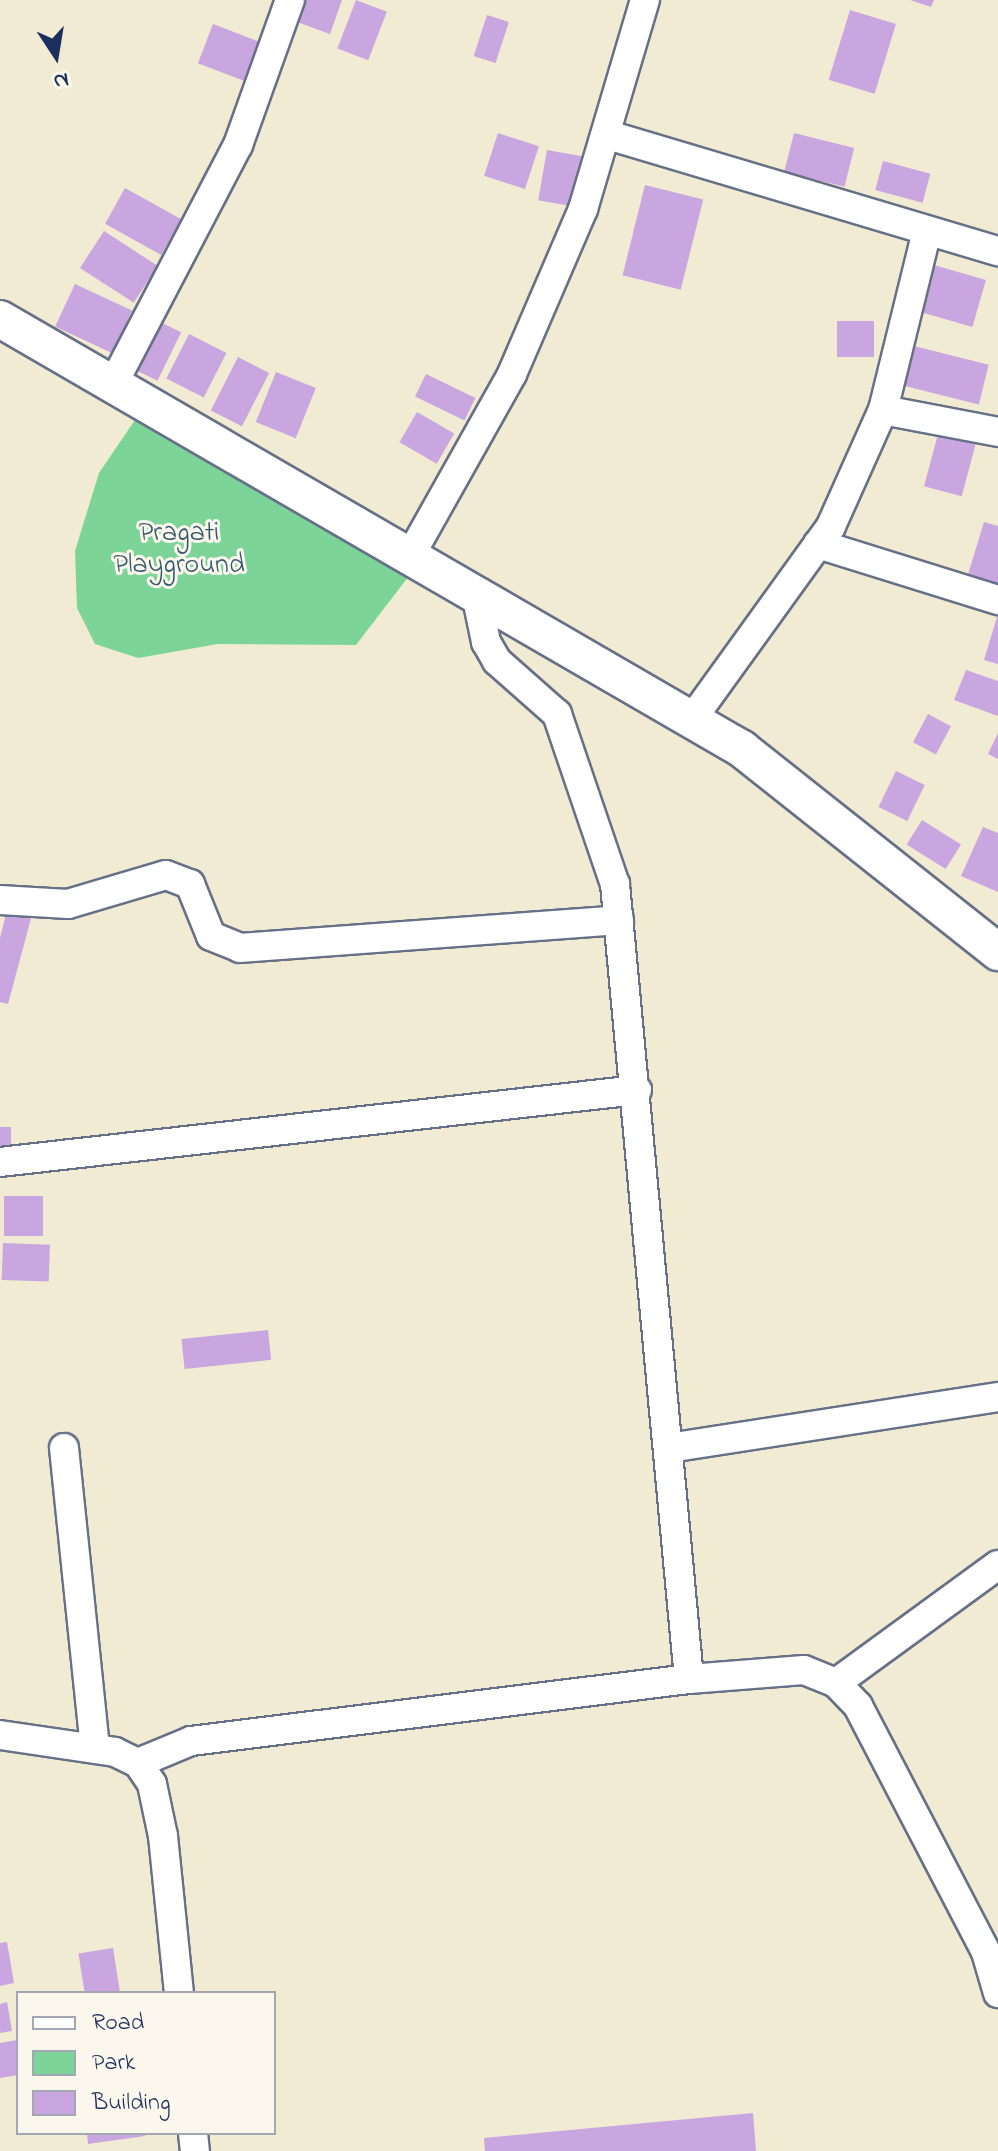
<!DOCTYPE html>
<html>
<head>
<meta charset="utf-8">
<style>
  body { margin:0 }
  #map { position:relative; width:998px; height:2151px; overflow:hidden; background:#f1ebd3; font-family:"Indie Flower",sans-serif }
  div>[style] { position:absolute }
  .green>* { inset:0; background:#7cd499 }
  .building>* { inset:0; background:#c9a6df; transform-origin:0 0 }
  .roads { filter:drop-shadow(2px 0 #667187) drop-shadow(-2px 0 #667187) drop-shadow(0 2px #667187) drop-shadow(0 -2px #667187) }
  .minor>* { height:28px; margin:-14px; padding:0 14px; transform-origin:14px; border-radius:14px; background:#fff }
  .tertiary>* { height:36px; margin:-18px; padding:0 18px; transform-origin:18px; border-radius:18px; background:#fff }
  span { translate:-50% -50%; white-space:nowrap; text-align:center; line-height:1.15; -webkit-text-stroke:6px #fbf7ec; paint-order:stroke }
  .park-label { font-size:28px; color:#33586d }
  .legend { position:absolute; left:16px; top:1991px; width:260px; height:144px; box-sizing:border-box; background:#fbf7ec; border:2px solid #a1a7b3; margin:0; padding:10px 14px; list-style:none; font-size:24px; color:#1b2f5e }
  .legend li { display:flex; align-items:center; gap:16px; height:40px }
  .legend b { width:40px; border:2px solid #a1a7b3 }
  .north { position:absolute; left:16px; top:16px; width:80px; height:80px; -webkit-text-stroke:6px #fbf7ec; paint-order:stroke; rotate:168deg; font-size:22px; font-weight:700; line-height:32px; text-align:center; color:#1b2f5e }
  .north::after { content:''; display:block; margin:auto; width:28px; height:36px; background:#1b2f5e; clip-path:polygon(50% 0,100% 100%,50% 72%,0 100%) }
</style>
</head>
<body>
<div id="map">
  <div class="green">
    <i style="clip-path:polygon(139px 414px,412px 572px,356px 645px,218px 644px,138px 658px,95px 644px,77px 608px,75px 551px,99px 473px)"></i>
  </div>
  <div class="building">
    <i style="clip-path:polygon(305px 0,342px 0,330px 34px,297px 22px)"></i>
    <i style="left:356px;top:0;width:33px;height:52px;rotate:21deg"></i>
    <i style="clip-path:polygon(910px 0,934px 0,931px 7px)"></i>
    <i style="left:850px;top:10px;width:48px;height:73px;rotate:17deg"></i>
    <i style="left:487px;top:15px;width:23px;height:43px;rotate:18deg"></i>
    <i style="left:213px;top:24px;width:49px;height:42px;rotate:21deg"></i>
    <i style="left:498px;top:133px;width:43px;height:45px;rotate:18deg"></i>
    <i style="left:794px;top:133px;width:62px;height:40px;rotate:14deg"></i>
    <i style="left:547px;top:150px;width:46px;height:51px;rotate:10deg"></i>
    <i style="left:883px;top:161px;width:49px;height:30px;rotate:15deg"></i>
    <i style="left:645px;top:185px;width:60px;height:93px;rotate:14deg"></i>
    <i style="left:125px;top:188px;width:64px;height:41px;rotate:29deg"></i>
    <i style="left:104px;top:231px;width:64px;height:44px;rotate:33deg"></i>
    <i style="left:934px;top:265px;width:54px;height:49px;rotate:16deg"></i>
    <i style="left:75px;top:284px;width:63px;height:47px;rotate:25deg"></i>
    <i style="left:156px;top:320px;width:28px;height:54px;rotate:26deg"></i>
    <i style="left:837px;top:321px;width:37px;height:36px"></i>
    <i style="left:189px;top:334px;width:42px;height:50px;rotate:27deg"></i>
    <i style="left:914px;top:346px;width:77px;height:41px;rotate:14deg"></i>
    <i style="left:238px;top:357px;width:35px;height:60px;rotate:27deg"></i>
    <i style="left:276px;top:372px;width:43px;height:54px;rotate:22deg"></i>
    <i style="left:426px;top:374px;width:55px;height:25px;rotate:26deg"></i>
    <i style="left:417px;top:412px;width:43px;height:35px;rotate:30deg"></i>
    <i style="left:938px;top:434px;width:39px;height:54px;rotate:15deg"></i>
    <i style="clip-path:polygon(984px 522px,998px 526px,998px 591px,966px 581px)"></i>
    <i style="clip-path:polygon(997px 617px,998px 617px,998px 664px,984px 660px)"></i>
    <i style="clip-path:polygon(966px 670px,998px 681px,998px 716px,954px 700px)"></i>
    <i style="left:928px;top:714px;width:26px;height:32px;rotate:28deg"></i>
    <i style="clip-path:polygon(998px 733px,998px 759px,988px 754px)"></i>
    <i style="left:896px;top:771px;width:32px;height:40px;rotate:26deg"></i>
    <i style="left:922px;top:820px;width:46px;height:29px;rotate:32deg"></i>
    <i style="clip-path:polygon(983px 827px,998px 833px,998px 892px,961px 876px)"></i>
    <i style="clip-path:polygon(8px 906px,33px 911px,8px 1004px,0 1002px,0 938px)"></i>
    <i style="left:0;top:1127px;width:11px;height:32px"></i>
    <i style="left:43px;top:1196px;width:40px;height:39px;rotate:90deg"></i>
    <i style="left:3px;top:1243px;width:47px;height:37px;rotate:2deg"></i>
    <i style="left:268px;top:1330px;width:30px;height:87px;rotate:84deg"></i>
    <i style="clip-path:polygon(7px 1942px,14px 1983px,0 1986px,0 1943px)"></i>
    <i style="left:113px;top:1948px;width:45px;height:35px;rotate:81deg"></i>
    <i style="clip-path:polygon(7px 2002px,12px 2031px,0 2033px,0 2004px)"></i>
    <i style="clip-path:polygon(17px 2040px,18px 2075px,0 2078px,0 2043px)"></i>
    <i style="clip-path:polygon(753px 2113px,756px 2151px,485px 2151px,484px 2138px)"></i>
    <i style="clip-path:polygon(87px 2133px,144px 2133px,145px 2136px,88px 2144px)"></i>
  </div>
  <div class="roads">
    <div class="minor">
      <i style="left:608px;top:135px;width:407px;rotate:16.6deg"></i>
      <i style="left:113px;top:384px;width:270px;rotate:-62.4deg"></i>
      <i style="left:238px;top:145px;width:154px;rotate:-70.3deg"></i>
      <i style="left:883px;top:410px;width:117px;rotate:10.8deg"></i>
      <i style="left:818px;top:544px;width:189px;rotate:17.3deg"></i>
      <i style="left:410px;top:556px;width:209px;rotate:-60.7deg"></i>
      <i style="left:512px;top:374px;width:180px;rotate:-66.7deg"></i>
      <i style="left:583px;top:209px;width:218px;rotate:-73.5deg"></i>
      <i style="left:476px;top:594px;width:49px;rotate:78.2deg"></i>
      <i style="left:486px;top:642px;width:22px;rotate:60deg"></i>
      <i style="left:497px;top:661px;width:80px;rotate:41.5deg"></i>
      <i style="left:557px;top:714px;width:180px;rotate:71.2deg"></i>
      <i style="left:615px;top:884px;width:798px;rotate:84.68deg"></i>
      <i style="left:692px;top:719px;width:238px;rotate:-54.2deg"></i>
      <i style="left:831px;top:526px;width:127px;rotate:-65.9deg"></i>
      <i style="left:883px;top:410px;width:184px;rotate:-76.2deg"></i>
      <i style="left:0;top:900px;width:68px;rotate:3.4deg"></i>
      <i style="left:68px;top:904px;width:102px;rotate:-16.5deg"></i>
      <i style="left:166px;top:875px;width:26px;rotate:21deg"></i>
      <i style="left:190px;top:884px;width:56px;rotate:68deg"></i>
      <i style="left:211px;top:936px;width:31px;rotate:22deg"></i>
      <i style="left:240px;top:948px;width:380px;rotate:-4.2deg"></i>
      <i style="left:0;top:1162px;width:641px;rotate:-6.45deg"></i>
      <i style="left:64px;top:1448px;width:302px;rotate:84.1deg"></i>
      <i style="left:669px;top:1448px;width:333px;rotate:-8.8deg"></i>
      <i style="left:836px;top:1683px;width:200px;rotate:-36.1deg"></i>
      <i style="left:0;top:1735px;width:116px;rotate:8.4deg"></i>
      <i style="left:115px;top:1752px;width:25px;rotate:26deg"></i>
      <i style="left:138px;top:1763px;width:25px;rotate:56deg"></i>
      <i style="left:152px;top:1784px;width:53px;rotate:78.1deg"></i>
      <i style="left:163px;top:1836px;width:158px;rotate:84.2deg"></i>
      <i style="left:138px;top:1763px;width:57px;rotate:-22.5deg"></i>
      <i style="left:191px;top:1741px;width:502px;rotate:-7.1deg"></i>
      <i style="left:689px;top:1679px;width:115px;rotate:-4.5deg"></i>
      <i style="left:804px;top:1670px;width:35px;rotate:22deg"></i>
      <i style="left:836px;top:1683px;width:32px;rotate:46deg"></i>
      <i style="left:858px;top:1706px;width:277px;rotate:62.5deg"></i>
      <i style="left:986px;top:1952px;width:43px;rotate:73.7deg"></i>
      <i style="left:193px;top:2133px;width:18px;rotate:84deg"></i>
    </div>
    <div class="tertiary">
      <i style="left:0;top:319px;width:858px;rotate:30.09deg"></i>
      <i style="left:742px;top:749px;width:327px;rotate:38.4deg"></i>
    </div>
  </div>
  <div class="park-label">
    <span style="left:179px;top:550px">Pragati<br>Playground</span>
  </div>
  <ul class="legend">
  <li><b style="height:10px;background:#fff"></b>Road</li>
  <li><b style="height:22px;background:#7cd499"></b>Park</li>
  <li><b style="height:22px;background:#c9a6df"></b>Building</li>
  </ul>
  <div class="north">N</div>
</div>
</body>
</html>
